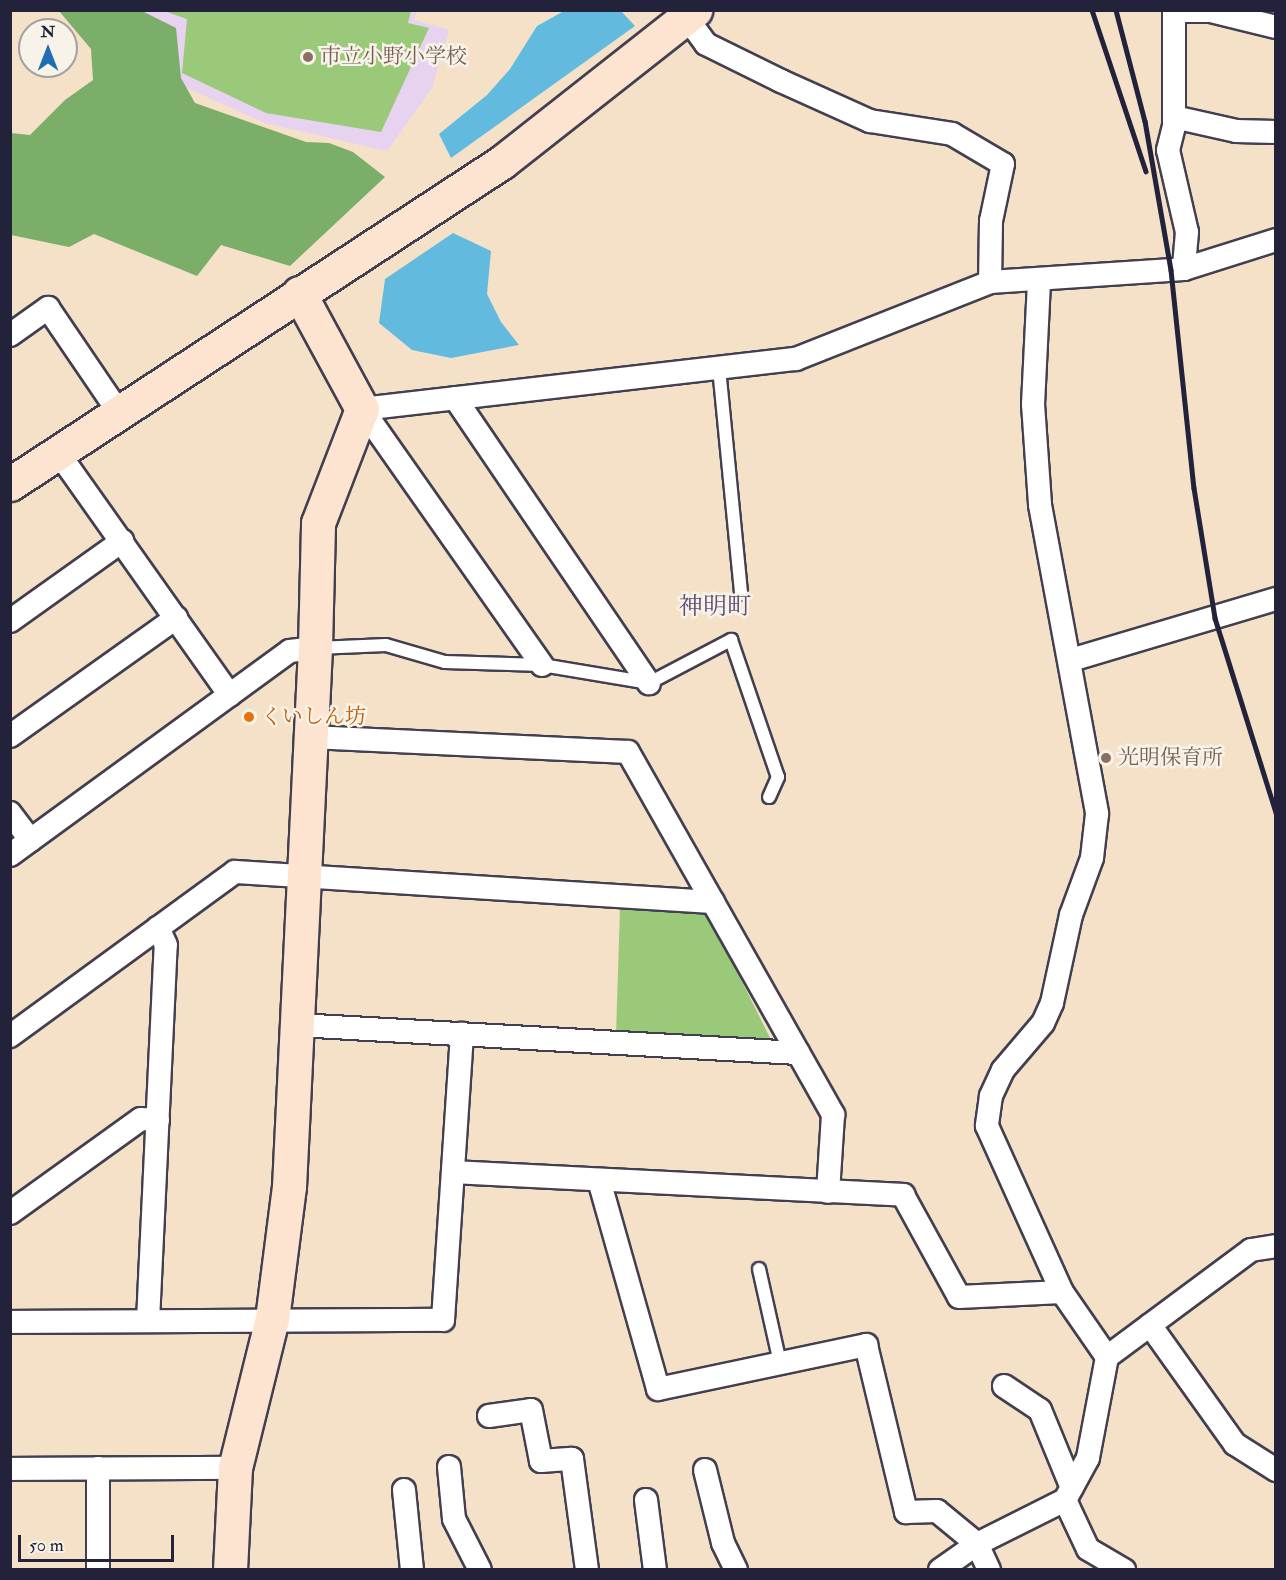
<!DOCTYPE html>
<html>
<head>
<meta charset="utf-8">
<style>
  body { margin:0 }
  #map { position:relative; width:1286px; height:1580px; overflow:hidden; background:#f4e1c7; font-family:"IM FELL Double Pica","Noto Serif JP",serif }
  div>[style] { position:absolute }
  .built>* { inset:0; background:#e7d2ef }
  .green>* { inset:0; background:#9aca79 }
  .forest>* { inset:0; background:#7bae69 }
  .water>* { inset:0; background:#62bbdf }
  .roads { filter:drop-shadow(2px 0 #423f50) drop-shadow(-2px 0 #423f50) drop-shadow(0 2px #423f50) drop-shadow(0 -2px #423f50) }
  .lane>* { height:12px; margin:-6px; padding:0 6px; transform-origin:6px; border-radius:6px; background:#fff }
  .street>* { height:22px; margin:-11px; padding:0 11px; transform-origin:11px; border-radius:11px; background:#fff }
  .secondary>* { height:33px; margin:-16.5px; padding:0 16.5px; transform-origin:16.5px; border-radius:16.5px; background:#fde4d0 }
  .rail>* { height:4.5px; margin:-2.25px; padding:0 2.25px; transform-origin:2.25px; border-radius:2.25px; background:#22223b }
  .dots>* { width:16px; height:16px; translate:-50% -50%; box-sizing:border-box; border:3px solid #f7f3e8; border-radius:50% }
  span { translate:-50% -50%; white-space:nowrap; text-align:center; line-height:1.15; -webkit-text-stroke:5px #f7f3e8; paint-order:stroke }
  .education-label { font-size:21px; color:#785e54 }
  .left { translate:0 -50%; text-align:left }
  .food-label { font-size:21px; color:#c56008 }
  .quarter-label { font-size:24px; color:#5e4d74 }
  .frame { position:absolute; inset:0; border:12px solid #22223b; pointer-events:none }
  .north { position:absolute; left:18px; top:18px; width:60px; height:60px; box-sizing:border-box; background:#f7f3e8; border:2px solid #a29fa3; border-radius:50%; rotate:0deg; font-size:16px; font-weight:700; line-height:24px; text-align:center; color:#22223b }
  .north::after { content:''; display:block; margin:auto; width:21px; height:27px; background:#1f6fb2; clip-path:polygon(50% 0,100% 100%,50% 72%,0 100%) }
  .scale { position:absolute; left:18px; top:1535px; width:156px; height:27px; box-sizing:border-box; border:3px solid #22223b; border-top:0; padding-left:8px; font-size:18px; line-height:21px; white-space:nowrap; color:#22223b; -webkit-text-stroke:4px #f7f3e8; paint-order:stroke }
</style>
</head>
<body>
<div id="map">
  <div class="built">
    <i style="clip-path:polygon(126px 11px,417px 11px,414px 20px,449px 30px,432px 88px,387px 151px,265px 123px,176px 83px)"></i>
  </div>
  <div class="green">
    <i style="clip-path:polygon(164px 11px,411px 11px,408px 23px,429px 28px,381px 132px,266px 113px,182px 73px,187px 19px)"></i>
    <i style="clip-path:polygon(620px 909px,708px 913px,772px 1042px,616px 1034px)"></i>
  </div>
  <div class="forest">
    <i style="clip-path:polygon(59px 11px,142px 11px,176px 28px,181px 78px,195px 103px,306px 142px,329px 143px,353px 152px,385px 177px,290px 266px,221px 245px,197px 276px,94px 234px,69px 247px,11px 235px,11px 133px,30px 135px,65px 100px,93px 80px,91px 49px)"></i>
  </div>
  <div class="water">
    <i style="clip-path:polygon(564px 11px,621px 11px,635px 26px,451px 158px,439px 134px,487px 95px,510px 69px,537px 26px)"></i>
    <i style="clip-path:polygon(453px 233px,491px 251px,487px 294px,501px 322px,519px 345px,451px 358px,412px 350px,379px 323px,385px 279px)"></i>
  </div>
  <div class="roads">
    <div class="lane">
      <i style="left:719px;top:368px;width:227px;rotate:84.4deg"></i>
      <i style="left:317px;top:648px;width:69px;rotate:-2.5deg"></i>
      <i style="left:386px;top:645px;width:61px;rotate:16.1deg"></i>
      <i style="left:445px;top:662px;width:97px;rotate:1.8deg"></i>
      <i style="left:542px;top:665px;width:109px;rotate:9.5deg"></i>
      <i style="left:649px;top:683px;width:93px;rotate:-27.7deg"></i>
      <i style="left:731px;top:640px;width:145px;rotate:71.1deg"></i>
      <i style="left:778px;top:777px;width:22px;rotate:114deg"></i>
      <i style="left:759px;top:1269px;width:96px;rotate:77.4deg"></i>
    </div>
    <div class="street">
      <i style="left:681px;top:10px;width:42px;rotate:53.7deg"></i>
      <i style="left:706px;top:44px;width:84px;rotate:26.3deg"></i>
      <i style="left:781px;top:81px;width:98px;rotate:24.2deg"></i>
      <i style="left:870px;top:121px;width:83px;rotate:9deg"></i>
      <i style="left:952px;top:134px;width:59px;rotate:30.5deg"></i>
      <i style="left:1003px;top:164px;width:58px;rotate:101.9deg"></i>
      <i style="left:991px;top:221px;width:61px;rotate:90.9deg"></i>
      <i style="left:1174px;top:10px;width:116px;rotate:90deg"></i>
      <i style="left:1174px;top:126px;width:25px;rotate:104deg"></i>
      <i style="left:1168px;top:150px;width:84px;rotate:77deg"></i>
      <i style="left:1187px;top:232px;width:37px;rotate:95deg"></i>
      <i style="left:1174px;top:11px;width:37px"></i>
      <i style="left:1211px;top:11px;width:67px;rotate:13.8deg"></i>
      <i style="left:1174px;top:117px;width:64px;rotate:12.7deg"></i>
      <i style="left:1236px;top:131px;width:40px;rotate:1.4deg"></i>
      <i style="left:1039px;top:282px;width:122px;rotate:92.8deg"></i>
      <i style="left:1033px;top:404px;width:101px;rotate:86deg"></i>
      <i style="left:1040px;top:505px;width:314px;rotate:79.5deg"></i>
      <i style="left:1097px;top:814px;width:44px;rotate:96.5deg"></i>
      <i style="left:1092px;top:858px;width:61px;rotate:110.2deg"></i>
      <i style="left:1071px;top:915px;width:90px;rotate:102.2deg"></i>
      <i style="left:1052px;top:1003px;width:22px;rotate:114deg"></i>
      <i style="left:1043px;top:1023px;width:62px;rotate:130.4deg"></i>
      <i style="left:1003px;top:1070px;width:29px;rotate:115deg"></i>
      <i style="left:991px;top:1096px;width:30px;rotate:98deg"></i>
      <i style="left:987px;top:1126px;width:182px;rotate:65.7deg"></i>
      <i style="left:1062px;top:1292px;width:79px;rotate:55.3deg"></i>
      <i style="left:1107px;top:1357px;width:103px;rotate:100.7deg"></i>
      <i style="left:1088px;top:1458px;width:48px;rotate:118.7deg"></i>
      <i style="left:1065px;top:1500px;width:54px;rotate:64.9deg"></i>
      <i style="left:1088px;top:1549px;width:42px;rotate:30.3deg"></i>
      <i style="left:10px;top:335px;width:47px;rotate:-35.4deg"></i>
      <i style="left:48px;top:308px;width:125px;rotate:55.8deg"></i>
      <i style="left:455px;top:398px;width:345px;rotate:55.8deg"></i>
      <i style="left:57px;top:451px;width:299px;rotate:54.7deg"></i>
      <i style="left:10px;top:621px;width:138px;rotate:-35.5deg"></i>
      <i style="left:1071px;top:660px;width:214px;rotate:-16.6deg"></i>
      <i style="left:542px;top:665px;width:313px;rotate:-125.1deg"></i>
      <i style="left:362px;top:409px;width:437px;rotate:-6.6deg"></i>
      <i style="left:796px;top:359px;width:209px;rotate:-21.6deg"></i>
      <i style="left:990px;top:282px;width:194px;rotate:-3.8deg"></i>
      <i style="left:1184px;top:269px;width:96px;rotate:-17.5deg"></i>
      <i style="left:10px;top:736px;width:204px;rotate:-35.4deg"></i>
      <i style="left:311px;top:737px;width:317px;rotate:2.7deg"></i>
      <i style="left:628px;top:752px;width:417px;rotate:60.5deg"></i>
      <i style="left:833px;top:1115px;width:77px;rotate:93.7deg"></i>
      <i style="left:10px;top:813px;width:34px;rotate:53deg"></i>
      <i style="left:10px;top:855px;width:346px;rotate:-36.1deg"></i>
      <i style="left:290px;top:651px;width:25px;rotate:-7deg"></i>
      <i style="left:297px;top:1025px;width:502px;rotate:3.2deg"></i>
      <i style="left:10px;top:1036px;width:278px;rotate:-36.1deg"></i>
      <i style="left:235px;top:872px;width:479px;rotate:3.6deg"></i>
      <i style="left:453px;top:1172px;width:451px;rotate:2.9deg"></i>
      <i style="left:903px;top:1195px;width:116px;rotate:61.2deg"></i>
      <i style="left:959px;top:1297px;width:103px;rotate:-2.8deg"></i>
      <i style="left:599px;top:1180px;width:217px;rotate:74.2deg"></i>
      <i style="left:658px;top:1389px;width:213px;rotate:-11.9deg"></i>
      <i style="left:866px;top:1345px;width:172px;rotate:76.5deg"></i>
      <i style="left:906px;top:1512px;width:31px;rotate:-2deg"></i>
      <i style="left:937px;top:1511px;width:52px;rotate:39.5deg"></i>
      <i style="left:977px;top:1544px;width:29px;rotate:65deg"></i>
      <i style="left:10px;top:1213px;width:161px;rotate:-35.7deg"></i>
      <i style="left:141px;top:1119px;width:17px;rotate:3deg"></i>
      <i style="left:148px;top:1321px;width:376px;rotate:-87.3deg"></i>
      <i style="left:166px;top:945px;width:19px;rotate:-115deg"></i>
      <i style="left:10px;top:1322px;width:433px;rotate:-0.3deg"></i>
      <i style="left:443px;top:1320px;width:287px;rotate:-86.2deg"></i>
      <i style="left:1150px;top:1325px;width:146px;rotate:54.5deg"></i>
      <i style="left:1235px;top:1444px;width:49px;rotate:32.4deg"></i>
      <i style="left:1107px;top:1357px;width:179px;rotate:-36.6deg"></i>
      <i style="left:1251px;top:1250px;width:25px;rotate:-9deg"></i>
      <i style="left:1004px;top:1386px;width:43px;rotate:33.7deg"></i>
      <i style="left:1040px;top:1410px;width:84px;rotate:67.7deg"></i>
      <i style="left:489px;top:1416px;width:42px;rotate:-8.1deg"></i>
      <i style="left:531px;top:1410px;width:52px;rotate:78.9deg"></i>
      <i style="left:541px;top:1461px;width:31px;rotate:-4deg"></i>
      <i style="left:572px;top:1459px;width:112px;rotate:82.3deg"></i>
      <i style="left:449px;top:1467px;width:52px;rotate:84.5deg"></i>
      <i style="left:454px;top:1519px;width:57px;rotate:63deg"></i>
      <i style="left:98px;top:1468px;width:102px;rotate:90deg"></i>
      <i style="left:10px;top:1469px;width:225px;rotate:-0.3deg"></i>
      <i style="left:705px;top:1470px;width:75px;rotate:76.1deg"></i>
      <i style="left:723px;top:1543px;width:30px;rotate:64deg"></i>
      <i style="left:404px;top:1490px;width:80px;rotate:84.3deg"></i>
      <i style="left:646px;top:1500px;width:71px;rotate:82.7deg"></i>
      <i style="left:940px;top:1570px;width:45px;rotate:-35.1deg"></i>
      <i style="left:977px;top:1544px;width:98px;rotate:-26.6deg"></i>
    </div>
    <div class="secondary">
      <i style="left:10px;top:484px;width:588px;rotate:-33.2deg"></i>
      <i style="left:502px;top:162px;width:246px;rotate:-38.2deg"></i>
      <i style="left:230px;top:1570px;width:102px;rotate:-87.2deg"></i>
      <i style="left:235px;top:1468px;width:154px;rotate:-76.1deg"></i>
      <i style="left:272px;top:1319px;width:133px;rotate:-82.7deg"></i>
      <i style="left:289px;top:1187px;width:540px;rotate:-87.24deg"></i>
      <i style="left:315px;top:648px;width:125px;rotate:-88.6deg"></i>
      <i style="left:318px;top:523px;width:122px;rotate:-68.9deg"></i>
      <i style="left:362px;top:409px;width:132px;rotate:-118.5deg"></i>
    </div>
  </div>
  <div class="rail">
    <i style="left:1092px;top:10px;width:170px;rotate:71.5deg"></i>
    <i style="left:1116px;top:10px;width:115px;rotate:75.4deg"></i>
    <i style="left:1145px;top:121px;width:151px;rotate:80.1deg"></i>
    <i style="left:1171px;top:270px;width:219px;rotate:84deg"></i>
    <i style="left:1194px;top:488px;width:132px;rotate:80.8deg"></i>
    <i style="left:1215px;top:618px;width:204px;rotate:72.6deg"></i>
  </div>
  <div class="dots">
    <i style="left:308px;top:57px;background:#8d6e63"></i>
    <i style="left:249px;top:717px;background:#e8710a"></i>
    <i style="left:1106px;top:758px;background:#8d6e63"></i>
  </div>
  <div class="education-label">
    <span class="left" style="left:320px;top:57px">市立小野小学校</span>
    <span class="left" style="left:1118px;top:758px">光明保育所</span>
  </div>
  <div class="food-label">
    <span class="left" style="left:261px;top:717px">くいしん坊</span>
  </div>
  <div class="quarter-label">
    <span style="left:715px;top:607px">神明町</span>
  </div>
  <div class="frame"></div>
  <div class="north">N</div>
  <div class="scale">50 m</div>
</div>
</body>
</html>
